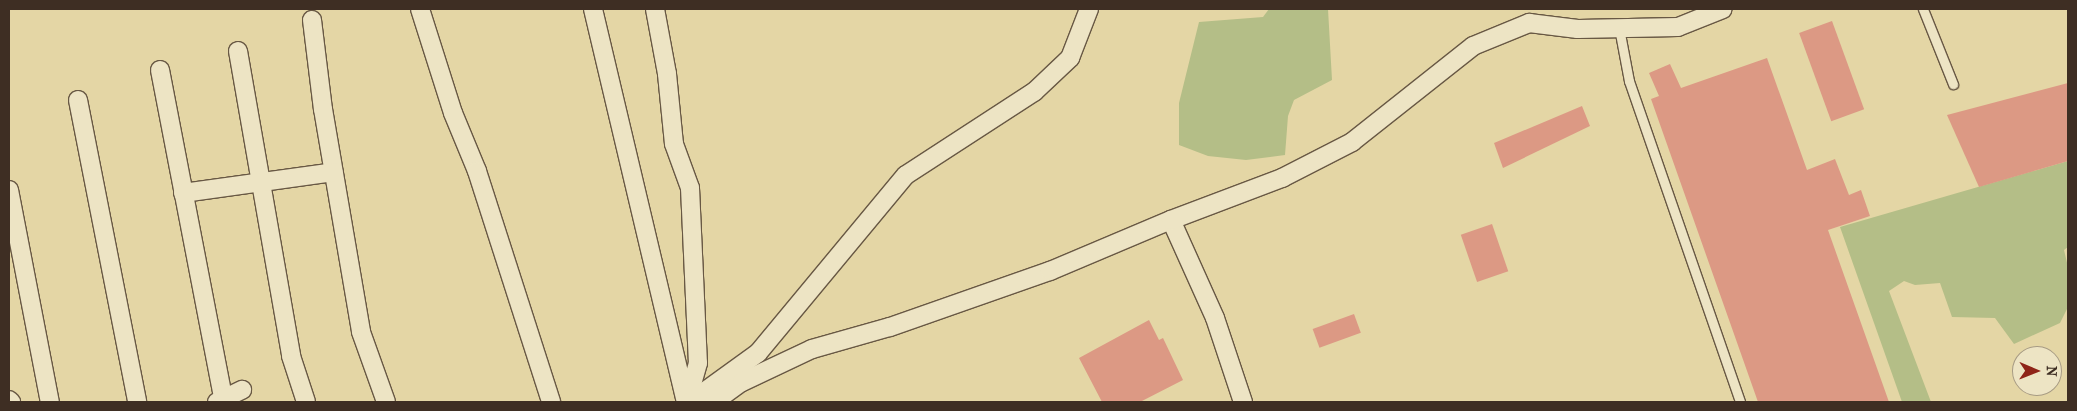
<!DOCTYPE html>
<html>
<head>
<meta charset="utf-8">
<style>
  body { margin:0 }
  #map { position:relative; width:2077px; height:411px; overflow:hidden; background:#e4d6a5; font-family:"IM FELL French Canon",serif }
  div>[style] { position:absolute }
  .green>* { inset:0; background:#b4be87 }
  .building>* { inset:0; background:#dc9984; transform-origin:0 0 }
  .roads { filter:drop-shadow(1px 0 #685844) drop-shadow(-1px 0 #685844) drop-shadow(0 1px #685844) drop-shadow(0 -1px #685844) }
  .lane>* { height:9px; margin:-4.5px; padding:0 4.5px; transform-origin:4.5px; border-radius:4.5px; background:#ede4c4 }
  .street>* { height:18px; margin:-9px; padding:0 9px; transform-origin:9px; border-radius:9px; background:#ede4c4 }
  span { translate:-50% -50%; white-space:nowrap; text-align:center; line-height:1.15; -webkit-text-stroke:5px #ede4c4; paint-order:stroke }
  .frame { position:absolute; inset:0; border:10px solid #3e2e23; pointer-events:none }
  .north { position:absolute; left:2012px; top:346px; width:50px; height:50px; box-sizing:border-box; background:#ede4c4; border:1px solid #a79b84; border-radius:50%; rotate:91deg; font-size:14px; font-weight:700; line-height:20px; text-align:center; color:#3e2e23 }
  .north::after { content:''; display:block; margin:auto; width:18px; height:22px; background:#8f2418; clip-path:polygon(50% 0,100% 100%,50% 72%,0 100%) }
</style>
</head>
<body>
<div id="map">
  <div class="green">
    <i style="clip-path:polygon(1269px 9px,1328px 9px,1332px 80px,1294px 100px,1288px 116px,1285px 155px,1246px 160px,1208px 156px,1179px 145px,1179px 103px,1199px 22px,1263px 17px)"></i>
    <i style="clip-path:polygon(2068px 161px,2068px 247px,2064px 250px,2068px 267px,2068px 307px,2060px 323px,2014px 344px,1995px 318px,1952px 317px,1940px 283px,1915px 285px,1904px 281px,1889px 291px,1931px 402px,1902px 402px,1840px 227px)"></i>
  </div>
  <div class="building">
    <i style="left:1832px;top:21px;width:94px;height:35px;rotate:70deg"></i>
    <i style="clip-path:polygon(1767px 58px,1807px 170px,1835px 159px,1849px 195px,1861px 190px,1870px 216px,1828px 230px,1889px 402px,1758px 402px,1651px 99px,1659px 96px,1649px 73px,1670px 64px,1681px 88px)"></i>
    <i style="clip-path:polygon(2068px 83px,2068px 161px,1979px 187px,1947px 115px)"></i>
    <i style="clip-path:polygon(1582px 106px,1590px 126px,1503px 168px,1494px 143px)"></i>
    <i style="left:1492px;top:224px;width:50px;height:33px;rotate:71deg"></i>
    <i style="left:1354px;top:314px;width:20px;height:44px;rotate:70deg"></i>
    <i style="clip-path:polygon(1149px 320px,1159px 340px,1163px 338px,1183px 380px,1140px 402px,1102px 402px,1079px 358px)"></i>
  </div>
  <div class="roads">
    <div class="lane">
      <i style="left:1923px;top:9px;width:81px;rotate:68.2deg"></i>
      <i style="left:1619px;top:28px;width:54px;rotate:79.3deg"></i>
      <i style="left:1629px;top:81px;width:340px;rotate:70.9deg"></i>
    </div>
    <div class="street">
      <i style="left:420px;top:9px;width:109px;rotate:72.4deg"></i>
      <i style="left:453px;top:113px;width:63px;rotate:67.5deg"></i>
      <i style="left:477px;top:171px;width:243px;rotate:72.2deg"></i>
      <i style="left:593px;top:9px;width:404px;rotate:76.7deg"></i>
      <i style="left:655px;top:9px;width:66px;rotate:79.5deg"></i>
      <i style="left:667px;top:74px;width:70px;rotate:84.3deg"></i>
      <i style="left:674px;top:144px;width:47px;rotate:70deg"></i>
      <i style="left:690px;top:188px;width:175px;rotate:87.4deg"></i>
      <i style="left:698px;top:363px;width:41px;rotate:105.8deg"></i>
      <i style="left:312px;top:20px;width:90px;rotate:83deg"></i>
      <i style="left:323px;top:109px;width:226px;rotate:80.3deg"></i>
      <i style="left:361px;top:332px;width:74px;rotate:70.3deg"></i>
      <i style="left:238px;top:51px;width:310px;rotate:80.1deg"></i>
      <i style="left:291px;top:356px;width:48px;rotate:71.9deg"></i>
      <i style="left:160px;top:70px;width:338px;rotate:79.1deg"></i>
      <i style="left:78px;top:100px;width:308px;rotate:78.9deg"></i>
      <i style="left:9px;top:190px;width:216px;rotate:79.1deg"></i>
      <i style="left:183px;top:193px;width:152px;rotate:-7.9deg"></i>
      <i style="left:1171px;top:220px;width:107px;rotate:65.8deg"></i>
      <i style="left:1215px;top:318px;width:89px;rotate:71.6deg"></i>
      <i style="left:9px;top:400px;width:3px;rotate:45deg"></i>
      <i style="left:217px;top:402px;width:28px;rotate:-26deg"></i>
      <i style="left:690px;top:402px;width:84px;rotate:-35.8deg"></i>
      <i style="left:758px;top:353px;width:231px;rotate:-50.3deg"></i>
      <i style="left:906px;top:175px;width:153px;rotate:-33deg"></i>
      <i style="left:1034px;top:92px;width:50px;rotate:-43.4deg"></i>
      <i style="left:1070px;top:58px;width:53px;rotate:-68.8deg"></i>
      <i style="left:714px;top:402px;width:34px;rotate:-36deg"></i>
      <i style="left:742px;top:382px;width:77px;rotate:-25.2deg"></i>
      <i style="left:812px;top:349px;width:81px;rotate:-15.8deg"></i>
      <i style="left:890px;top:327px;width:170px;rotate:-19.3deg"></i>
      <i style="left:1050px;top:271px;width:131px;rotate:-22.9deg"></i>
      <i style="left:1171px;top:220px;width:119px;rotate:-20.7deg"></i>
      <i style="left:1282px;top:178px;width:79px;rotate:-27.2deg"></i>
      <i style="left:1352px;top:142px;width:154px;rotate:-38.4deg"></i>
      <i style="left:1473px;top:46px;width:61px;rotate:-22.3deg"></i>
      <i style="left:1529px;top:23px;width:49px;rotate:7deg"></i>
      <i style="left:1578px;top:29px;width:100px;rotate:-1.1deg"></i>
      <i style="left:1678px;top:27px;width:48px;rotate:-21.8deg"></i>
    </div>
  </div>
  <div class="frame"></div>
  <div class="north">N</div>
</div>
</body>
</html>
